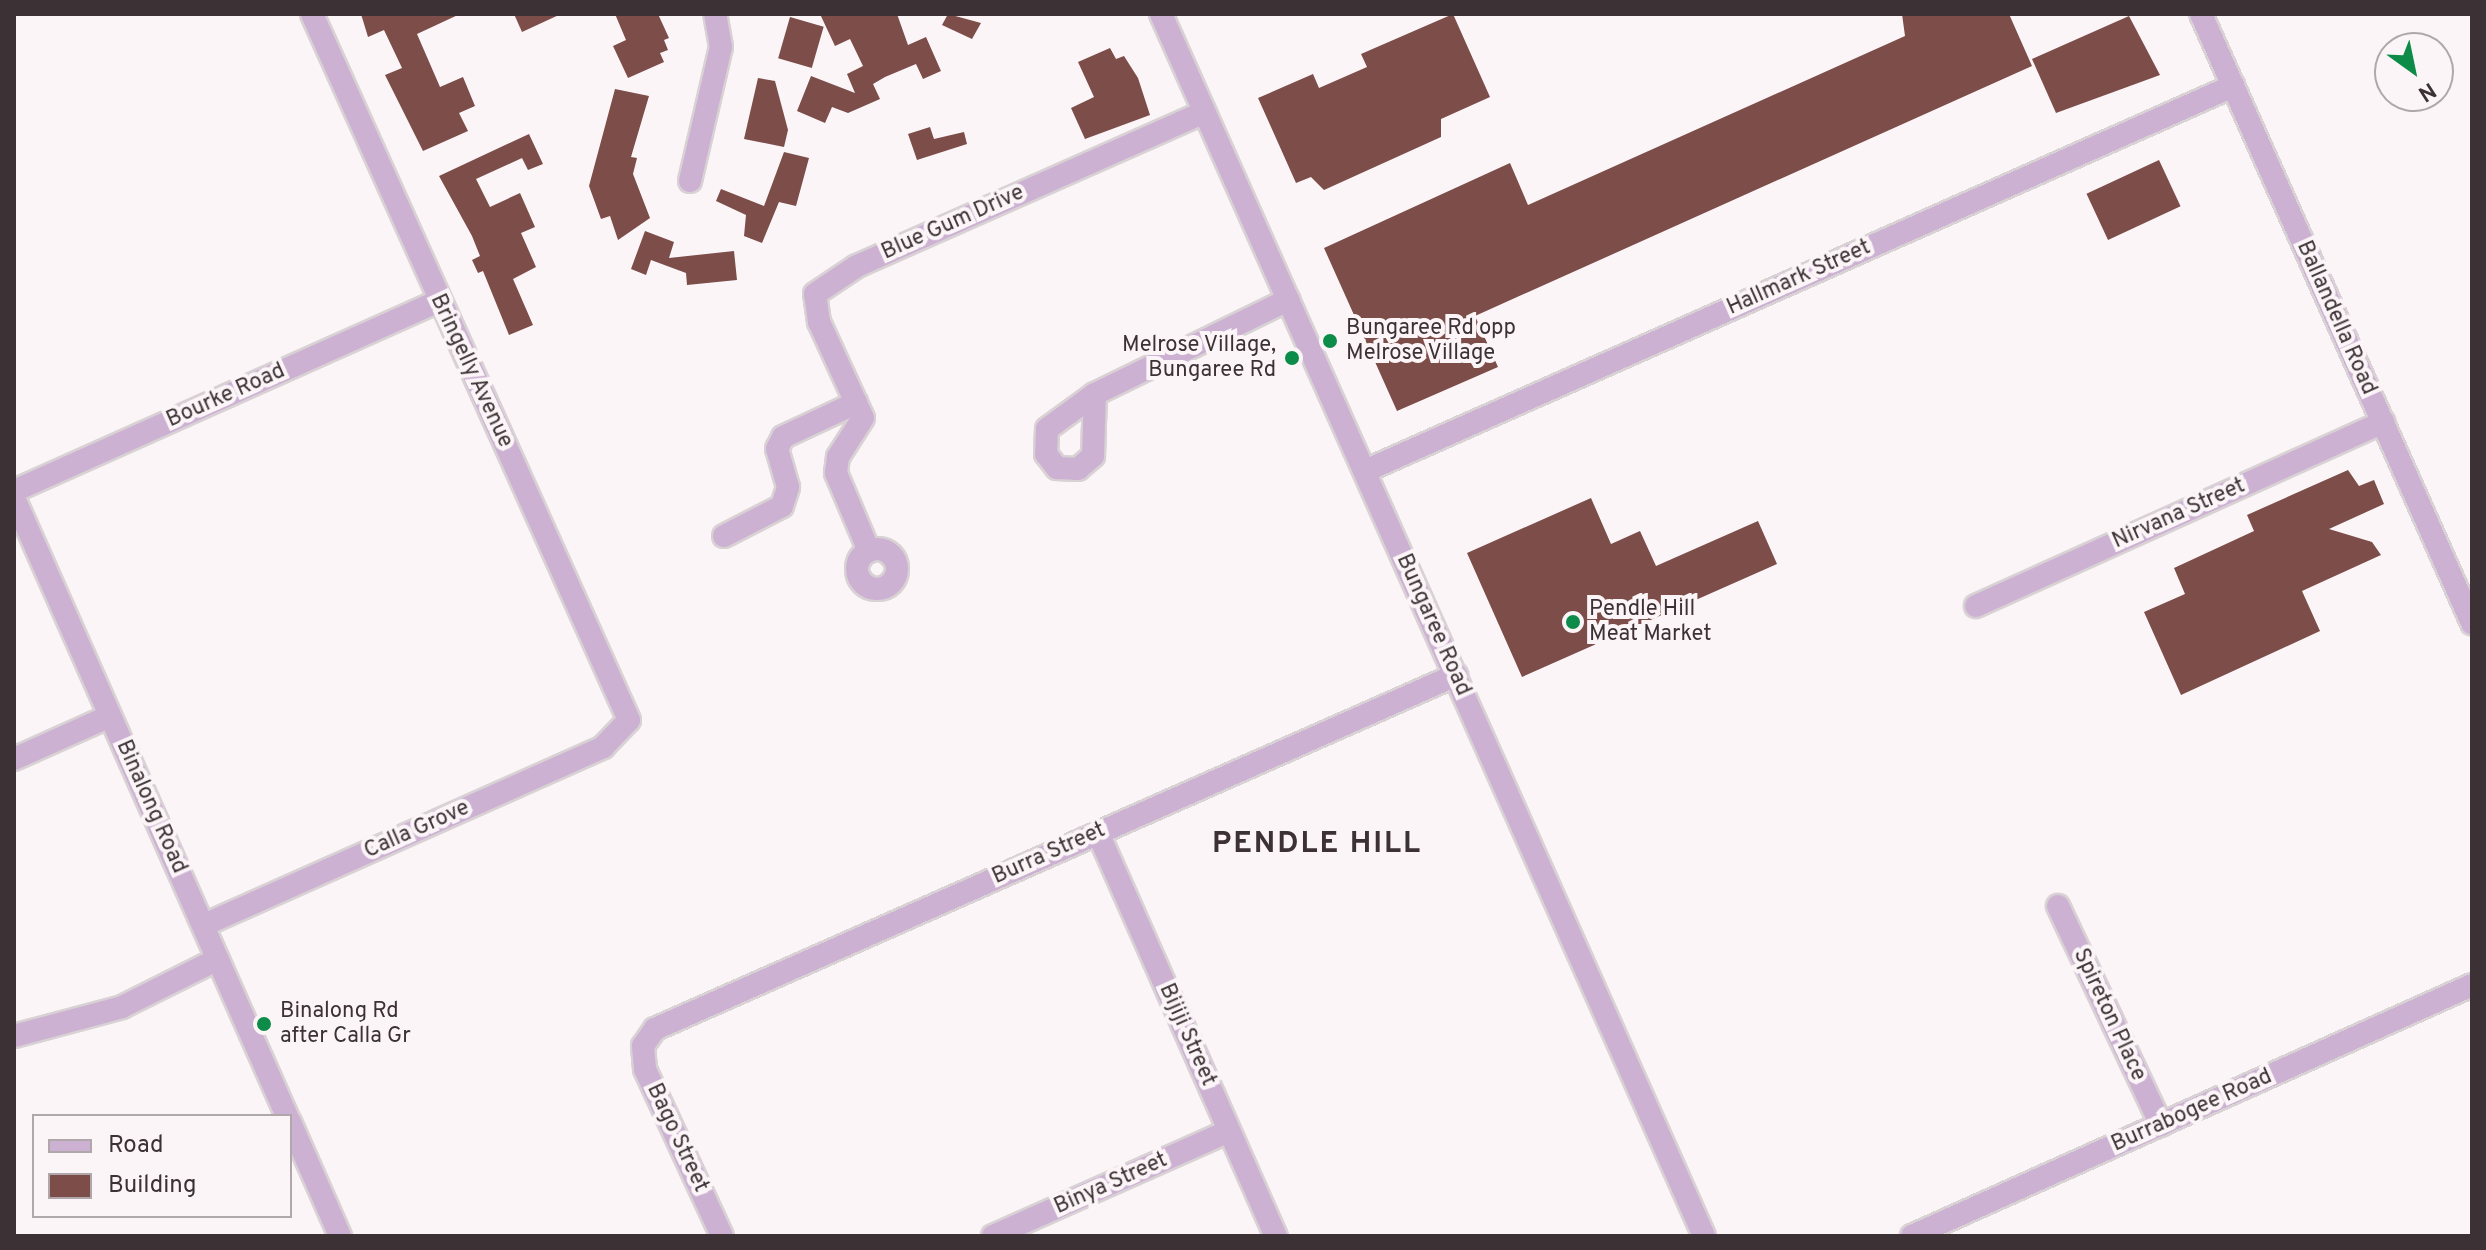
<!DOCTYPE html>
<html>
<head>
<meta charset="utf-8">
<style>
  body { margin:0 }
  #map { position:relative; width:2486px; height:1250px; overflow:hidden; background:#fbf5f7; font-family:Overpass,sans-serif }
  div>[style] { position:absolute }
  .building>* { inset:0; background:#7c4d49; transform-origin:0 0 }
  .roads { filter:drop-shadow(2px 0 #d9d2d4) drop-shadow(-2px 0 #d9d2d4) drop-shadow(0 2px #d9d2d4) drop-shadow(0 -2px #d9d2d4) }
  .minor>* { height:22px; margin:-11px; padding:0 11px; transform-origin:11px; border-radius:11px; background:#ccb1d3 }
  .minor>.ring { margin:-11px; padding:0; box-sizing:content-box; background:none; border:22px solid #ccb1d3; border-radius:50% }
  .dots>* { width:22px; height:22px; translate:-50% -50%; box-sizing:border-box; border:4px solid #fbf5f7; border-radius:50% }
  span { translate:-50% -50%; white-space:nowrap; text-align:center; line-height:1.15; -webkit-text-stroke:8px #fbf5f7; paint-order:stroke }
  .street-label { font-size:22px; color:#3c3135 }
  .poi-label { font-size:22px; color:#3c3135 }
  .left { translate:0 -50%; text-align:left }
  .right { translate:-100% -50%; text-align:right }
  .district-label { font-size:30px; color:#3c3135; font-weight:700; letter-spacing:2px }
  .frame { position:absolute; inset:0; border:16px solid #3c3135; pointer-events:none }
  .legend { position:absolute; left:32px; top:1114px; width:260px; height:104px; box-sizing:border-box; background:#fbf5f7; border:2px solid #afa7a9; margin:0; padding:10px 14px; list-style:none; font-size:24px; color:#3c3135 }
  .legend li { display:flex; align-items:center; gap:16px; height:40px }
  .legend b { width:40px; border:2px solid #afa7a9 }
  .north { position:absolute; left:2374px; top:32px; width:80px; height:80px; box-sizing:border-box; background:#fbf5f7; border:2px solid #afa7a9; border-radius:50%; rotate:147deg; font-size:22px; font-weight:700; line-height:32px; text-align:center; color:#3c3135 }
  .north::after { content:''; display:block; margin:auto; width:28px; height:36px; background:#0c8c48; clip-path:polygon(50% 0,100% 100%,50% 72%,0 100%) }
</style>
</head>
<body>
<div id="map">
  <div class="building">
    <i style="clip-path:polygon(361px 14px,460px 14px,417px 34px,440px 87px,463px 77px,475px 106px,459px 113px,468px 131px,423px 151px,385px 75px,402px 68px,384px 30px,368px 37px)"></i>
    <i style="clip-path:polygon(514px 14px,561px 14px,522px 32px)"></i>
    <i style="clip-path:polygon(615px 14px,658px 14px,669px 38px,664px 40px,668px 50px,660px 53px,664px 62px,628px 78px,613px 46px,626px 40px)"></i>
    <i style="clip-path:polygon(820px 14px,897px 14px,908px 45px,926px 37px,941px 71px,923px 79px,916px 64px,885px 77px,873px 84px,880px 99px,848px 113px,832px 107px,825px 123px,797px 111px,811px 76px,855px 93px,847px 74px,863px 66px,850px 39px,835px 46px)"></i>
    <i style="clip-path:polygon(948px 14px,981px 23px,972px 39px,942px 25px)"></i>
    <i style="clip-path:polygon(1453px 14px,1490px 97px,1441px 119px,1441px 137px,1324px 190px,1311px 177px,1296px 183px,1258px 98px,1313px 74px,1319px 88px,1367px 67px,1361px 54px)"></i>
    <i style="clip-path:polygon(1902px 14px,2009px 14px,2032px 66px,1475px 316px,1498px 367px,1397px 411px,1324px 248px,1510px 163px,1528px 205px,1905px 36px)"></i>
    <i style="clip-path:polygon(2129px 16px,2160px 75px,2056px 113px,2032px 59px)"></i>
    <i style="left:790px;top:17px;width:35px;height:43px;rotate:16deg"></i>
    <i style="clip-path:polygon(1110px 48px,1116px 59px,1124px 56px,1138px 78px,1150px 115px,1085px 139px,1071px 108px,1094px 97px,1078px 62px)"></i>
    <i style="clip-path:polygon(758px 78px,775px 81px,788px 130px,784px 147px,744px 139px)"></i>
    <i style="clip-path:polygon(615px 89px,649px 96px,631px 157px,637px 158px,633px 174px,650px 218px,618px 240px,610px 216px,601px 219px,589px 186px)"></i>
    <i style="clip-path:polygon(930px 127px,934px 139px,964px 132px,967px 144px,917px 160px,908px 134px)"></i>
    <i style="clip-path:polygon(529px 134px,543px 164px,528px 170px,522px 158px,476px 179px,490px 207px,520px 193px,535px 227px,521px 233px,536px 267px,513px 279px,533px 325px,509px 335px,483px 271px,478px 273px,472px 260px,480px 256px,472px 236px,439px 176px)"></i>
    <i style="clip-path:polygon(784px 152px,809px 158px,796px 206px,779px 202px,762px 243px,744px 236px,746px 215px,716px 201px,721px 189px,764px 206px)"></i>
    <i style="left:2159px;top:160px;width:51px;height:80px;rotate:65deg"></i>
    <i style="clip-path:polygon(645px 231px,674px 242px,669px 258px,734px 251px,737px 280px,687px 285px,686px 273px,651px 260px,646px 275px,631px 269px)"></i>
    <i style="clip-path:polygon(2348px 470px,2359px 486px,2374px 480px,2384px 504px,2329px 529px,2372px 542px,2381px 555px,2302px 591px,2320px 631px,2181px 695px,2144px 612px,2185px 594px,2174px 568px,2254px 531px,2247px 515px)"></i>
    <i style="clip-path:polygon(1591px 498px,1611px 544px,1640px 531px,1656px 566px,1758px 521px,1777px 564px,1522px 677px,1467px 553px)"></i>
  </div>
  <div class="roads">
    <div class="minor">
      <i style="left:1161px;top:14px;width:1337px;rotate:66.04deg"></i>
      <i style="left:2201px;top:14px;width:667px;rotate:66.01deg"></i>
      <i style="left:690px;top:181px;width:138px;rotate:-77deg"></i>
      <i style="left:721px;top:47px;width:34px;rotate:-100deg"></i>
      <i style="left:1095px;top:394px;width:59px;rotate:143.9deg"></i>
      <i style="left:1047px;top:429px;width:25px;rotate:92deg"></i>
      <i style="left:1046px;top:454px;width:18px;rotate:52deg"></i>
      <i style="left:1057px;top:468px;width:21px;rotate:3deg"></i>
      <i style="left:1078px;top:469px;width:20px;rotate:-41deg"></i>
      <i style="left:1093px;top:456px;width:62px;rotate:-88.2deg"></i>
      <i style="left:1095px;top:394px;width:215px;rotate:-26deg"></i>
      <i style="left:1365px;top:471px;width:950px;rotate:-23.92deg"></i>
      <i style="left:14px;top:491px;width:466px;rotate:-24.1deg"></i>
      <i style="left:14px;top:498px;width:676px;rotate:66.17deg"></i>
      <i style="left:724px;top:536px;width:65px;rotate:-27.3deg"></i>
      <i style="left:782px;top:506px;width:20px;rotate:-72deg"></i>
      <i style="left:788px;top:487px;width:40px;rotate:-106deg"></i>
      <i style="left:777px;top:449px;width:13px;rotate:-63deg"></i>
      <i style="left:783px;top:437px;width:81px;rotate:-25deg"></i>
      <i class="ring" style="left:857px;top:549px;width:18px;height:18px"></i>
      <i style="left:869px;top:551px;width:85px;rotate:-112.9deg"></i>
      <i style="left:836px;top:473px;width:16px;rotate:-83deg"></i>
      <i style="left:838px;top:457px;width:46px;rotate:-57.3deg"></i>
      <i style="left:863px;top:418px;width:106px;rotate:-114.6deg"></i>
      <i style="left:819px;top:322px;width:28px;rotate:-98deg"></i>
      <i style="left:815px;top:294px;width:50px;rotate:-33.7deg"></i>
      <i style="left:857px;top:266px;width:380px;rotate:-23.9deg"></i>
      <i style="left:1976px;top:606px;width:447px;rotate:-24.3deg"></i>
      <i style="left:14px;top:759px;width:105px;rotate:-24.1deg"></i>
      <i style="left:1098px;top:833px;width:441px;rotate:66.2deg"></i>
      <i style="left:2058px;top:906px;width:242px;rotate:64.8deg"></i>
      <i style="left:204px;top:925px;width:437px;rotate:-24deg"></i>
      <i style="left:603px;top:747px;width:37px;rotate:-46deg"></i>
      <i style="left:629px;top:720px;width:774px;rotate:-114.18deg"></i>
      <i style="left:14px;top:1036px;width:112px;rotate:-15deg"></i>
      <i style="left:122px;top:1007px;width:107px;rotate:-26.6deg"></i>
      <i style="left:290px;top:1122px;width:124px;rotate:66.3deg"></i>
      <i style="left:722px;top:1236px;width:184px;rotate:-114.8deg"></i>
      <i style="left:645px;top:1069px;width:23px;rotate:-95deg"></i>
      <i style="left:643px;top:1046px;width:21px;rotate:-55deg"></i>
      <i style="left:655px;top:1029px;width:876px;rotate:-23.84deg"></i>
      <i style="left:993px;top:1236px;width:258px;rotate:-24deg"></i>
      <i style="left:1912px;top:1236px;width:614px;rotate:-24.14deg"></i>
    </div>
  </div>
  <div class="dots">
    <i style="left:1330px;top:341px;background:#0c8c48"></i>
    <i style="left:1292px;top:358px;background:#0c8c48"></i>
    <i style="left:1573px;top:622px;background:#0c8c48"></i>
    <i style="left:264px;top:1024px;background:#0c8c48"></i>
  </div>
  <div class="street-label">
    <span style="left:953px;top:223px;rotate:-24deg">Blue Gum Drive</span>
    <span style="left:1799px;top:278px;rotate:-24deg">Hallmark Street</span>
    <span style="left:2336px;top:318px;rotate:66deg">Ballandella Road</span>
    <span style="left:471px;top:371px;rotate:65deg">Bringelly Avenue</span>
    <span style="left:226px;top:396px;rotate:-24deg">Bourke Road</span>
    <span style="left:2179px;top:514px;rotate:-24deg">Nirvana Street</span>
    <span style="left:1433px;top:625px;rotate:66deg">Bungaree Road</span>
    <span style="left:151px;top:807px;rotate:66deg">Binalong Road</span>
    <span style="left:417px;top:830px;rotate:-24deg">Calla Grove</span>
    <span style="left:1049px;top:854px;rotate:-24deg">Burra Street</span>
    <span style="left:2109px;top:1015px;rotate:65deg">Spireton Place</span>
    <span style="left:1187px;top:1035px;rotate:66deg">Bijiji Street</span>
    <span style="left:2192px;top:1111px;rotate:-24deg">Burrabogee Road</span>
    <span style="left:677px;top:1138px;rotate:65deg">Bago Street</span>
    <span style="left:1111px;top:1184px;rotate:-24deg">Binya Street</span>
  </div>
  <div class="poi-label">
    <span class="left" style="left:1346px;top:341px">Bungaree Rd opp<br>Melrose Village</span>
    <span class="right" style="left:1276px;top:358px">Melrose Village,<br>Bungaree Rd</span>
    <span class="left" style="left:1589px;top:622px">Pendle Hill<br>Meat Market</span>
    <span class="left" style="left:280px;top:1024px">Binalong Rd<br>after Calla Gr</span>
  </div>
  <div class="district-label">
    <span style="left:1317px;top:845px">PENDLE HILL</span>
  </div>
  <div class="frame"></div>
  <ul class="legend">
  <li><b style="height:10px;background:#ccb1d3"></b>Road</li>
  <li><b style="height:22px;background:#7c4d49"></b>Building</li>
  </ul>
  <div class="north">N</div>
</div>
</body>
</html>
